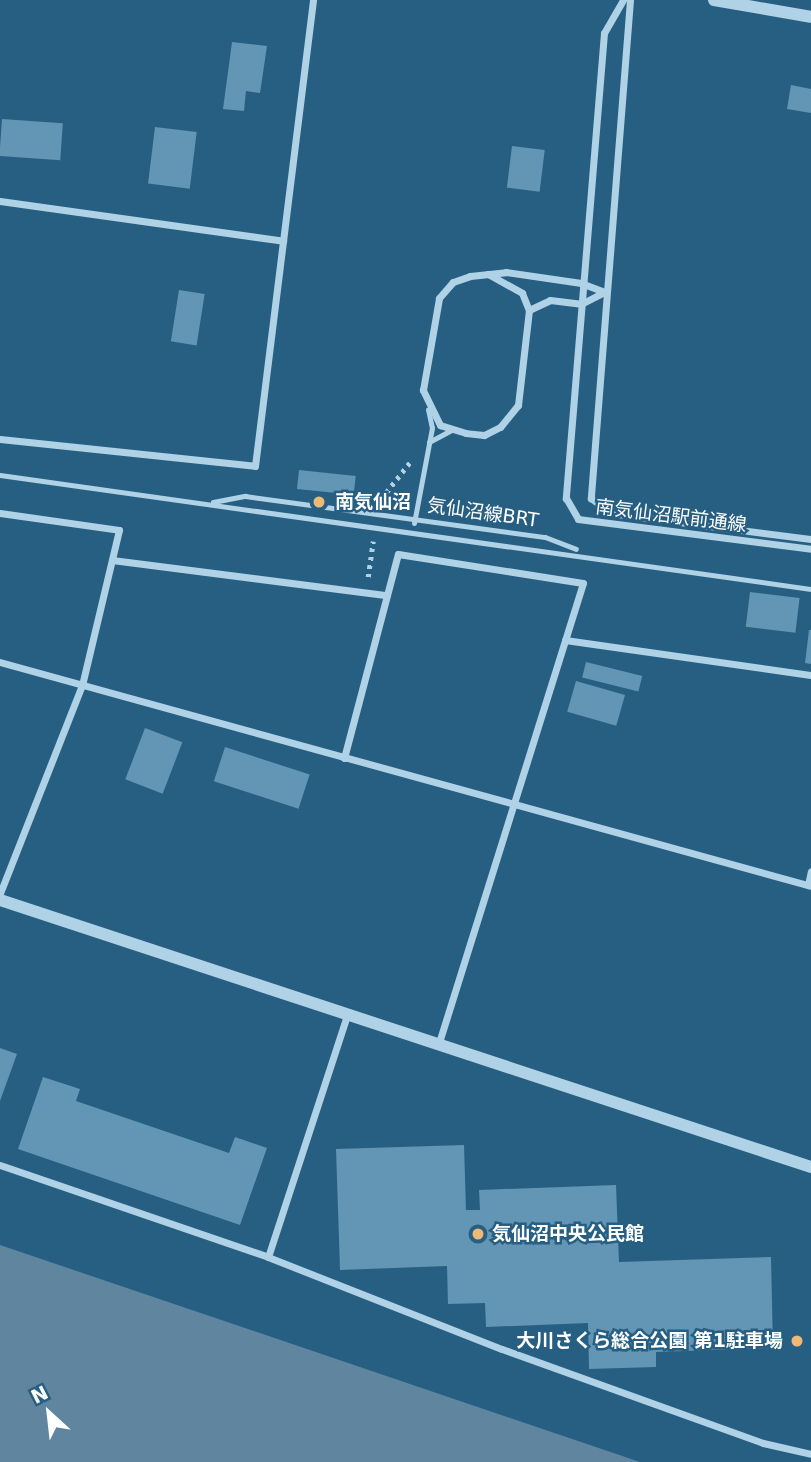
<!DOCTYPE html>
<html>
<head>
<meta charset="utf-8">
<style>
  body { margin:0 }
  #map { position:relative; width:811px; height:1462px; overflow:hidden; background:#275f83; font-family:"DejaVu Sans","Noto Sans JP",sans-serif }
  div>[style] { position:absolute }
  .water>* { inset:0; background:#5f869e }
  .building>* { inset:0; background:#6395b4; transform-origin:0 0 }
  .path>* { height:4.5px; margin-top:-2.25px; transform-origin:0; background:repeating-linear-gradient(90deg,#b0d2e7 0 3.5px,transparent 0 8.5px) }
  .service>* { height:5px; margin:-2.5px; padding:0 2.5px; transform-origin:2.5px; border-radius:2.5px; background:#b0d2e7 }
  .minor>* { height:7px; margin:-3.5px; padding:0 3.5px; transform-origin:3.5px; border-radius:3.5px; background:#b0d2e7 }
  .tertiary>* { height:12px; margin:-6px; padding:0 6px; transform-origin:6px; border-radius:6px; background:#b0d2e7 }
  .dots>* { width:19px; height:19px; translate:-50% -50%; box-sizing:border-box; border:4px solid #275f83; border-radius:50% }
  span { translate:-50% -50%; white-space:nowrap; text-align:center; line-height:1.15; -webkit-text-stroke:5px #275f83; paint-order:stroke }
  .poi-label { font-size:19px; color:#fff; font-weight:700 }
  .left { translate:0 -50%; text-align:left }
  .right { translate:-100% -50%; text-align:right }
  .street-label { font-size:19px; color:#fff }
  .north { position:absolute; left:14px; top:1378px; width:70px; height:70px; -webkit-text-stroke:5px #275f83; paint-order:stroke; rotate:333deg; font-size:19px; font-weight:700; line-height:28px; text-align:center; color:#fff }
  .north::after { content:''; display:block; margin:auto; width:24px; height:32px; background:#fff; clip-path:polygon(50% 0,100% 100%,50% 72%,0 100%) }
</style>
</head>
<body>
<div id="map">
  <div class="water">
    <i style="clip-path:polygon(0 1245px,640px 1462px,0 1462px)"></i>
  </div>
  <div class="building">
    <i style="clip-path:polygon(232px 42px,267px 46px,260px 93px,246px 91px,244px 111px,223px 109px)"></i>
    <i style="clip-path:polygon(791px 85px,811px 89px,811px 113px,787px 109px)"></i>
    <i style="left:2px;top:119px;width:61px;height:37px;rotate:4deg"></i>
    <i style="left:155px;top:127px;width:42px;height:57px;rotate:7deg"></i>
    <i style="left:512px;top:146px;width:33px;height:42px;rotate:7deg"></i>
    <i style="left:179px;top:290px;width:26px;height:52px;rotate:9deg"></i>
    <i style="left:299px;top:470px;width:57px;height:19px;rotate:6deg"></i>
    <i style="left:750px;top:592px;width:50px;height:35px;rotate:7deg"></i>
    <i style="clip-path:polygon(809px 630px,811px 630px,811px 664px,805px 663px)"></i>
    <i style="left:586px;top:662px;width:58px;height:16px;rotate:14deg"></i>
    <i style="left:576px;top:681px;width:51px;height:32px;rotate:16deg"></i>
    <i style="left:145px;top:728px;width:40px;height:55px;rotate:21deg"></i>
    <i style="left:225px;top:747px;width:89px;height:36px;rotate:18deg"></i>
    <i style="clip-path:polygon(0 1048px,17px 1054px,0 1101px)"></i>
    <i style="clip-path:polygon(43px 1077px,80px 1089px,76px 1101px,229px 1153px,235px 1137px,267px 1148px,240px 1225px,18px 1149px)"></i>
    <i style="clip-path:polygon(464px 1145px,466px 1210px,480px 1210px,479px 1190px,616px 1185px,619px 1262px,771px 1257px,773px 1348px,656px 1352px,656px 1367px,589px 1369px,588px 1323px,486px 1327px,485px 1303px,448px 1304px,447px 1266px,340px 1270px,336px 1149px)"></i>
  </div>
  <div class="path">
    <i style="left:381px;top:499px;width:47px;rotate:-51.9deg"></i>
    <i style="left:368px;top:577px;width:36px;rotate:-82deg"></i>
  </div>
  <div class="service">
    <i style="left:429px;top:442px;width:27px;rotate:-28deg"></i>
    <i style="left:0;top:475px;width:819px;rotate:8deg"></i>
    <i style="left:213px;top:502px;width:33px;rotate:-11deg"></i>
    <i style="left:245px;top:496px;width:303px;rotate:7.8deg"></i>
    <i style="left:545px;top:537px;width:33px;rotate:21deg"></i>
    <i style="left:414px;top:523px;width:97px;rotate:-79.3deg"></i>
    <i style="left:432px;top:428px;width:19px;rotate:-102deg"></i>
  </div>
  <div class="minor">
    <i style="left:623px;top:0;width:38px;rotate:120deg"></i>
    <i style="left:604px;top:33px;width:467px;rotate:94.7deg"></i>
    <i style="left:566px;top:498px;width:24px;rotate:60deg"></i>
    <i style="left:578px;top:519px;width:235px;rotate:7.3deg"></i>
    <i style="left:630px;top:0;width:500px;rotate:94.5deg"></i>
    <i style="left:591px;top:498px;width:24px;rotate:38deg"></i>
    <i style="left:610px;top:513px;width:203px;rotate:7.4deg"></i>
    <i style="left:0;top:201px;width:286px;rotate:8deg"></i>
    <i style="left:488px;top:274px;width:39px;rotate:29deg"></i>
    <i style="left:522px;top:293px;width:18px;rotate:68deg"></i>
    <i style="left:529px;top:310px;width:96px;rotate:96.6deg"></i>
    <i style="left:518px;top:405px;width:28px;rotate:129deg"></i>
    <i style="left:500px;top:427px;width:18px;rotate:153deg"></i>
    <i style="left:484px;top:435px;width:18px;rotate:-174deg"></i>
    <i style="left:466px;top:433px;width:27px;rotate:-163deg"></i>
    <i style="left:440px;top:425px;width:39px;rotate:-116deg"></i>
    <i style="left:423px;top:390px;width:93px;rotate:-80.1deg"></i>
    <i style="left:439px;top:298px;width:21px;rotate:-49deg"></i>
    <i style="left:453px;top:282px;width:18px;rotate:-19deg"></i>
    <i style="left:470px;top:276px;width:36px;rotate:-6deg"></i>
    <i style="left:506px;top:272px;width:76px;rotate:8.3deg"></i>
    <i style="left:581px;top:283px;width:26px;rotate:21deg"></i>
    <i style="left:529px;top:310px;width:23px;rotate:-25deg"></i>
    <i style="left:550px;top:300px;width:31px;rotate:7deg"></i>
    <i style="left:581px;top:304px;width:27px;rotate:-27deg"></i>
    <i style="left:0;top:439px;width:256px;rotate:6deg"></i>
    <i style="left:255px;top:466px;width:470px;rotate:-82.9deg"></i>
    <i style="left:0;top:513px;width:120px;rotate:8.1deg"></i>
    <i style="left:119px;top:530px;width:159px;rotate:103.4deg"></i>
    <i style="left:82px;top:685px;width:224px;rotate:111.5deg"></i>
    <i style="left:112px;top:560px;width:277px;rotate:7.3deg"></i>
    <i style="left:565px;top:640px;width:248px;rotate:8.1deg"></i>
    <i style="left:0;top:662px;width:841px;rotate:15.44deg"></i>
    <i style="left:344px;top:758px;width:211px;rotate:-75.2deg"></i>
    <i style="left:398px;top:554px;width:187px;rotate:8.9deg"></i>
    <i style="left:583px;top:583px;width:481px;rotate:107.4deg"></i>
    <i style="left:808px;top:885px;width:14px;rotate:-78deg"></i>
    <i style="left:0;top:1165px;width:283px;rotate:18.9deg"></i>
    <i style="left:268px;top:1257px;width:255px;rotate:-71.9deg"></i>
    <i style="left:268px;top:1257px;width:251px;rotate:21.5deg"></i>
    <i style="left:502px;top:1349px;width:277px;rotate:19.8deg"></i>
    <i style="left:763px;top:1443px;width:49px;rotate:12.9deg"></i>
  </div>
  <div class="tertiary">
    <i style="left:714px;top:0;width:98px;rotate:9.9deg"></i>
    <i style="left:0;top:900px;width:854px;rotate:18.22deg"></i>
  </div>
  <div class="dots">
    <i style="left:319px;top:502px;background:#efb875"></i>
    <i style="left:478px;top:1234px;background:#efb875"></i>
    <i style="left:797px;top:1341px;background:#efb875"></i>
  </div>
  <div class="poi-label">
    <span class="left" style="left:335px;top:502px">南気仙沼</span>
    <span class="left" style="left:492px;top:1234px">気仙沼中央公民館</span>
    <span class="right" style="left:783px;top:1341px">大川さくら総合公園 第1駐車場</span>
  </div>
  <div class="street-label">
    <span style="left:483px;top:513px;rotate:8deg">気仙沼線BRT</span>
    <span style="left:671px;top:516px;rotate:7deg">南気仙沼駅前通線</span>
  </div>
  <div class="north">N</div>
</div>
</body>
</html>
